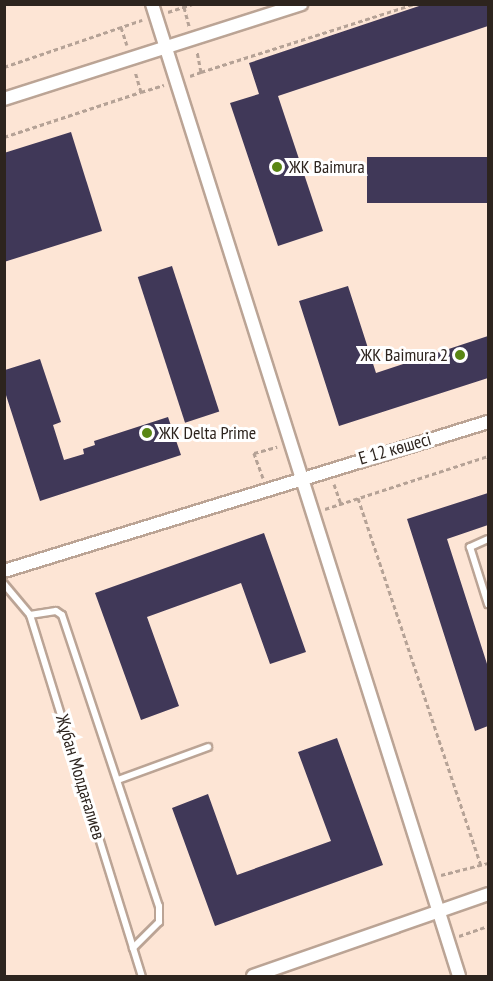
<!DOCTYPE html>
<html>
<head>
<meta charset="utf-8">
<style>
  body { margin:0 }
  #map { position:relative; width:493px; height:981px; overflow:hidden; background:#fde5d5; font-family:"PT Sans Narrow",sans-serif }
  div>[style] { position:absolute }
  .building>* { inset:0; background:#403858; transform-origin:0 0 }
  .path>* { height:3px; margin-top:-1.5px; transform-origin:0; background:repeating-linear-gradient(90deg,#b5a296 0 4.5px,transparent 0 7.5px) }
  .roads { filter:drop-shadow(2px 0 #bba495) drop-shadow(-2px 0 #bba495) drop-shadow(0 2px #bba495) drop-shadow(0 -2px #bba495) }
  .service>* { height:6px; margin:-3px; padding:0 3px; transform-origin:3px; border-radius:3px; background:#fff }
  .minor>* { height:12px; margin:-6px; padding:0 6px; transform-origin:6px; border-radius:6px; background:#fff }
  .dots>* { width:16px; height:16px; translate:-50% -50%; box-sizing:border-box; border:3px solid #fff; border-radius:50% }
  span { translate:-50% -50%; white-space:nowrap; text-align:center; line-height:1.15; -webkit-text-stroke:6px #fff; paint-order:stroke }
  .poi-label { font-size:18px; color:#2d241e }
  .left { translate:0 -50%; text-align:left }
  .right { translate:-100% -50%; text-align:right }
  .street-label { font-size:18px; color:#2d241e }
  .frame { position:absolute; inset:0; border:6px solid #2d241e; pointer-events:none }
</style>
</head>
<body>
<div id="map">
  <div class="building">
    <i style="clip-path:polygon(425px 4px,488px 4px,488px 26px,278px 96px,323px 231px,278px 246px,230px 103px,259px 94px,249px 63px)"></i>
    <i style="clip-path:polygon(71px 132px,102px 231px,4px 262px,4px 153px)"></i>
    <i style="left:488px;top:157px;width:46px;height:121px;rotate:90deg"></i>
    <i style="left:172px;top:266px;width:153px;height:36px;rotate:72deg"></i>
    <i style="clip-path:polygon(348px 286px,376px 373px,488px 336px,488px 378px,339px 426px,299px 301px)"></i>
    <i style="clip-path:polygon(40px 359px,61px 422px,53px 425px,64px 460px,84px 454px,83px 449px,95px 445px,94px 441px,168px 417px,181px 455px,40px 501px,5px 392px,5px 370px)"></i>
    <i style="clip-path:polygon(488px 493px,488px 525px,447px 539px,488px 667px,488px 726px,475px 731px,407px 519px)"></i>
    <i style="clip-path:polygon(264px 533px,306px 652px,270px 664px,241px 583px,147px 617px,179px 706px,141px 720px,95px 593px)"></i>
    <i style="clip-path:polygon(337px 738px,383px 865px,215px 926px,172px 808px,208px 794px,237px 875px,331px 841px,298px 752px)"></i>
  </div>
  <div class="path">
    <i style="left:184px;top:7px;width:20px;rotate:75deg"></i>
    <i style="left:168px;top:12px;width:25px;rotate:-18deg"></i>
    <i style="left:121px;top:27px;width:19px;rotate:72deg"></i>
    <i style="left:4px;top:67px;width:146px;rotate:-18.8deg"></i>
    <i style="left:201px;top:72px;width:224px;rotate:-17.7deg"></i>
    <i style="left:190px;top:76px;width:12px;rotate:-20deg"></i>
    <i style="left:201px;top:72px;width:20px;rotate:-101deg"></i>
    <i style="left:141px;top:92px;width:24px;rotate:-17deg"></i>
    <i style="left:4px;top:137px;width:144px;rotate:-18.2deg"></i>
    <i style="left:141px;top:92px;width:22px;rotate:-106deg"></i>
    <i style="left:263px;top:478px;width:27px;rotate:-110deg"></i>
    <i style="left:254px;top:453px;width:24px;rotate:-15deg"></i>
    <i style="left:334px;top:484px;width:21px;rotate:71deg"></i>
    <i style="left:358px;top:498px;width:387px;rotate:71.5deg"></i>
    <i style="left:325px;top:509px;width:171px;rotate:-18deg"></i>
    <i style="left:441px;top:875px;width:49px;rotate:-14.3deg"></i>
    <i style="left:459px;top:936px;width:31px;rotate:-19deg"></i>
  </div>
  <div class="roads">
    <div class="service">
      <i style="left:488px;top:539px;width:20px;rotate:156deg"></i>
      <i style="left:470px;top:547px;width:60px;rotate:72.5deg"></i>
      <i style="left:4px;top:584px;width:40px;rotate:50deg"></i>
      <i style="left:30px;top:615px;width:378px;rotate:72.8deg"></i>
      <i style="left:30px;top:615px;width:26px;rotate:-9deg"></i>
      <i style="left:56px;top:611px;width:7px;rotate:34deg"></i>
      <i style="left:62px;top:615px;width:307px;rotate:71.6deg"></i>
      <i style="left:159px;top:906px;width:16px;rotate:90deg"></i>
      <i style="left:159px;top:922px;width:37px;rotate:135deg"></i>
      <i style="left:118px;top:780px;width:96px;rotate:-20.1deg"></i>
    </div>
    <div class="minor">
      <i style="left:152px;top:4px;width:1019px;rotate:72.47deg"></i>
      <i style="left:4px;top:99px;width:312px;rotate:-17.7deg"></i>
      <i style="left:4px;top:571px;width:506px;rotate:-17.11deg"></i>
      <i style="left:253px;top:976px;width:249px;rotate:-19.2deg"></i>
    </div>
  </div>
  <div class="dots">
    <i style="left:277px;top:167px;background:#598614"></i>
    <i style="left:460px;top:355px;background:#598614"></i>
    <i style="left:147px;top:433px;background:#598614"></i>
  </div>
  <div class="poi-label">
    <span class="left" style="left:289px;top:167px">ЖК Baimura</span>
    <span class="right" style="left:448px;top:355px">ЖК Baimura 2</span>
    <span class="left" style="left:159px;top:433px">ЖК Delta Prime</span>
  </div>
  <div class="street-label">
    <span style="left:395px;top:449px;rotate:-16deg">Е 12 көшесі</span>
    <span style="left:80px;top:777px;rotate:73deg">Жұбан Молдағалиев</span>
  </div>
  <div class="frame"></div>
</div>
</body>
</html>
